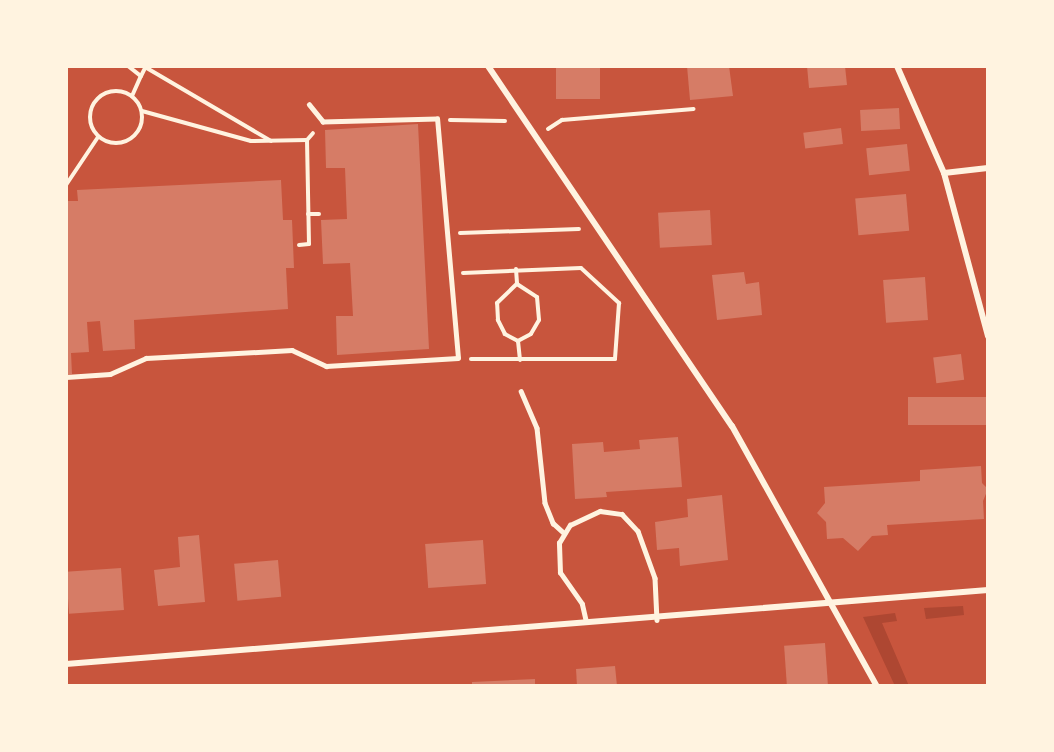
<!DOCTYPE html>
<html>
<head>
<meta charset="utf-8">
<style>
  body { margin:0 }
  #map { position:relative; width:1054px; height:752px; overflow:hidden; background:#c8553d; font-family:"DejaVu Sans",sans-serif }
  div>[style] { position:absolute }
  .green>* { inset:0; background:#ae4732 }
  .building>* { inset:0; background:#d67c66; transform-origin:0 0 }
  .path>* { height:4px; margin:-2px; padding:0 2px; transform-origin:2px; border-radius:2px; background:#fff3e0 }
  .path>.ring { margin:-2px; padding:0; box-sizing:content-box; background:none; border:4px solid #fff3e0; border-radius:50% }
  .service>* { height:4.5px; margin:-2.25px; padding:0 2.25px; transform-origin:2.25px; border-radius:2.25px; background:#fff3e0 }
  .minor>* { height:6px; margin:-3px; padding:0 3px; transform-origin:3px; border-radius:3px; background:#fff3e0 }
  span { translate:-50% -50%; white-space:nowrap; text-align:center; line-height:1.15; -webkit-text-stroke:6px #fff3e0; paint-order:stroke }
  .frame { position:absolute; inset:0; border:68px solid #fff3e0; pointer-events:none }
</style>
</head>
<body>
<div id="map">
  <div class="green">
    <i style="clip-path:polygon(963px 606px,964px 615px,926px 619px,924px 608px)"></i>
    <i style="clip-path:polygon(895px 613px,897px 621px,882px 623px,909px 686px,895px 686px,863px 617px)"></i>
  </div>
  <div class="building">
    <i style="left:556px;top:66px;width:44px;height:33px"></i>
    <i style="clip-path:polygon(687px 66px,729px 66px,733px 96px,690px 100px)"></i>
    <i style="clip-path:polygon(807px 66px,845px 66px,847px 85px,809px 88px)"></i>
    <i style="left:899px;top:108px;width:21px;height:39px;rotate:87deg"></i>
    <i style="clip-path:polygon(418px 124px,429px 349px,337px 355px,336px 316px,353px 316px,350px 263px,323px 264px,321px 220px,347px 219px,345px 168px,326px 168px,325px 130px)"></i>
    <i style="left:841px;top:128px;width:16px;height:38px;rotate:83deg"></i>
    <i style="left:907px;top:144px;width:27px;height:41px;rotate:84deg"></i>
    <i style="clip-path:polygon(281px 180px,283px 220px,292px 220px,294px 268px,286px 268px,288px 309px,134px 320px,135px 349px,103px 351px,100px 321px,87px 322px,89px 352px,71px 353px,72px 374px,66px 375px,66px 201px,78px 201px,77px 190px)"></i>
    <i style="left:906px;top:194px;width:37px;height:51px;rotate:85deg"></i>
    <i style="left:710px;top:210px;width:35px;height:52px;rotate:87deg"></i>
    <i style="clip-path:polygon(744px 272px,746px 284px,759px 282px,762px 315px,717px 320px,712px 275px)"></i>
    <i style="left:925px;top:277px;width:43px;height:42px;rotate:86deg"></i>
    <i style="left:961px;top:354px;width:26px;height:28px;rotate:83deg"></i>
    <i style="left:988px;top:397px;width:28px;height:80px;rotate:90deg"></i>
    <i style="clip-path:polygon(678px 437px,682px 487px,606px 492px,607px 497px,575px 499px,572px 444px,603px 442px,604px 452px,640px 449px,639px 440px)"></i>
    <i style="clip-path:polygon(981px 466px,982px 483px,988px 489px,983px 501px,984px 519px,887px 525px,888px 535px,872px 536px,858px 551px,843px 538px,827px 539px,826px 522px,817px 513px,825px 503px,824px 487px,920px 481px,920px 470px)"></i>
    <i style="clip-path:polygon(722px 495px,728px 560px,680px 566px,679px 548px,657px 550px,655px 522px,688px 517px,687px 499px)"></i>
    <i style="clip-path:polygon(199px 535px,205px 602px,158px 606px,154px 570px,180px 567px,178px 537px)"></i>
    <i style="left:483px;top:540px;width:44px;height:58px;rotate:86deg"></i>
    <i style="left:278px;top:560px;width:37px;height:44px;rotate:85deg"></i>
    <i style="left:121px;top:568px;width:42px;height:55px;rotate:86deg"></i>
    <i style="left:825px;top:643px;width:43px;height:41px;rotate:86deg"></i>
    <i style="clip-path:polygon(615px 666px,617px 686px,577px 686px,576px 669px)"></i>
    <i style="clip-path:polygon(535px 679px,535px 686px,472px 686px,472px 682px)"></i>
  </div>
  <div class="path">
    <i style="left:128px;top:66px;width:16px;rotate:38deg"></i>
    <i style="left:141px;top:76px;width:11px;rotate:-63deg"></i>
    <i style="left:145px;top:67px;width:146px;rotate:30.4deg"></i>
    <i class="ring" style="left:90px;top:91px;width:48px;height:48px"></i>
    <i style="left:132px;top:96px;width:22px;rotate:-66deg"></i>
    <i style="left:142px;top:111px;width:113px;rotate:15.4deg"></i>
    <i style="left:251px;top:141px;width:56px;rotate:-1deg"></i>
    <i style="left:307px;top:140px;width:9px;rotate:-49deg"></i>
    <i style="left:450px;top:120px;width:55px;rotate:1deg"></i>
    <i style="left:548px;top:129px;width:17px;rotate:-33deg"></i>
    <i style="left:562px;top:120px;width:132px;rotate:-4.8deg"></i>
    <i style="left:66px;top:185px;width:58px;rotate:-56.3deg"></i>
    <i style="left:308px;top:214px;width:11px"></i>
    <i style="left:460px;top:233px;width:119px;rotate:-1.9deg"></i>
    <i style="left:299px;top:245px;width:10px;rotate:-6deg"></i>
    <i style="left:309px;top:244px;width:104px;rotate:-91.1deg"></i>
    <i style="left:516px;top:269px;width:15px;rotate:86deg"></i>
    <i style="left:463px;top:273px;width:118px;rotate:-2.4deg"></i>
    <i style="left:581px;top:268px;width:52px;rotate:42.6deg"></i>
    <i style="left:619px;top:303px;width:56px;rotate:94.1deg"></i>
    <i style="left:615px;top:359px;width:144px;rotate:180deg"></i>
    <i style="left:518px;top:341px;width:15px;rotate:-152deg"></i>
    <i style="left:505px;top:334px;width:16px;rotate:-117deg"></i>
    <i style="left:498px;top:320px;width:17px;rotate:-93deg"></i>
    <i style="left:497px;top:303px;width:28px;rotate:-44deg"></i>
    <i style="left:517px;top:284px;width:24px;rotate:33deg"></i>
    <i style="left:537px;top:297px;width:23px;rotate:85deg"></i>
    <i style="left:539px;top:320px;width:16px;rotate:120deg"></i>
    <i style="left:531px;top:334px;width:15px;rotate:152deg"></i>
    <i style="left:518px;top:341px;width:19px;rotate:84deg"></i>
  </div>
  <div class="service">
    <i style="left:66px;top:377px;width:44px;rotate:-3.9deg"></i>
    <i style="left:110px;top:374px;width:39px;rotate:-24deg"></i>
    <i style="left:146px;top:358px;width:146px;rotate:-3.1deg"></i>
    <i style="left:292px;top:350px;width:38px;rotate:25deg"></i>
    <i style="left:326px;top:366px;width:132px;rotate:-3.5deg"></i>
    <i style="left:458px;top:358px;width:240px;rotate:-95deg"></i>
    <i style="left:437px;top:119px;width:114px;rotate:178.5deg"></i>
    <i style="left:323px;top:122px;width:22px;rotate:-129deg"></i>
    <i style="left:521px;top:391px;width:40px;rotate:66.6deg"></i>
    <i style="left:537px;top:428px;width:75px;rotate:83.9deg"></i>
    <i style="left:545px;top:503px;width:22px;rotate:68deg"></i>
    <i style="left:553px;top:523px;width:15px;rotate:42deg"></i>
    <i style="left:586px;top:622px;width:18px;rotate:-103deg"></i>
    <i style="left:582px;top:604px;width:38px;rotate:-125deg"></i>
    <i style="left:560px;top:573px;width:30px;rotate:-92deg"></i>
    <i style="left:559px;top:543px;width:21px;rotate:-59deg"></i>
    <i style="left:570px;top:525px;width:33px;rotate:-25deg"></i>
    <i style="left:600px;top:511px;width:22px;rotate:8deg"></i>
    <i style="left:622px;top:514px;width:23px;rotate:47deg"></i>
    <i style="left:638px;top:531px;width:50px;rotate:70.1deg"></i>
    <i style="left:655px;top:578px;width:42px;rotate:87.3deg"></i>
  </div>
  <div class="minor">
    <i style="left:488px;top:66px;width:435px;rotate:55.9deg"></i>
    <i style="left:732px;top:426px;width:298px;rotate:60.9deg"></i>
    <i style="left:897px;top:66px;width:117px;rotate:66.3deg"></i>
    <i style="left:944px;top:173px;width:169px;rotate:74.9deg"></i>
    <i style="left:944px;top:173px;width:44px;rotate:-6.5deg"></i>
    <i style="left:66px;top:664px;width:925px;rotate:-4.59deg"></i>
  </div>
  <div class="frame"></div>
</div>
</body>
</html>
